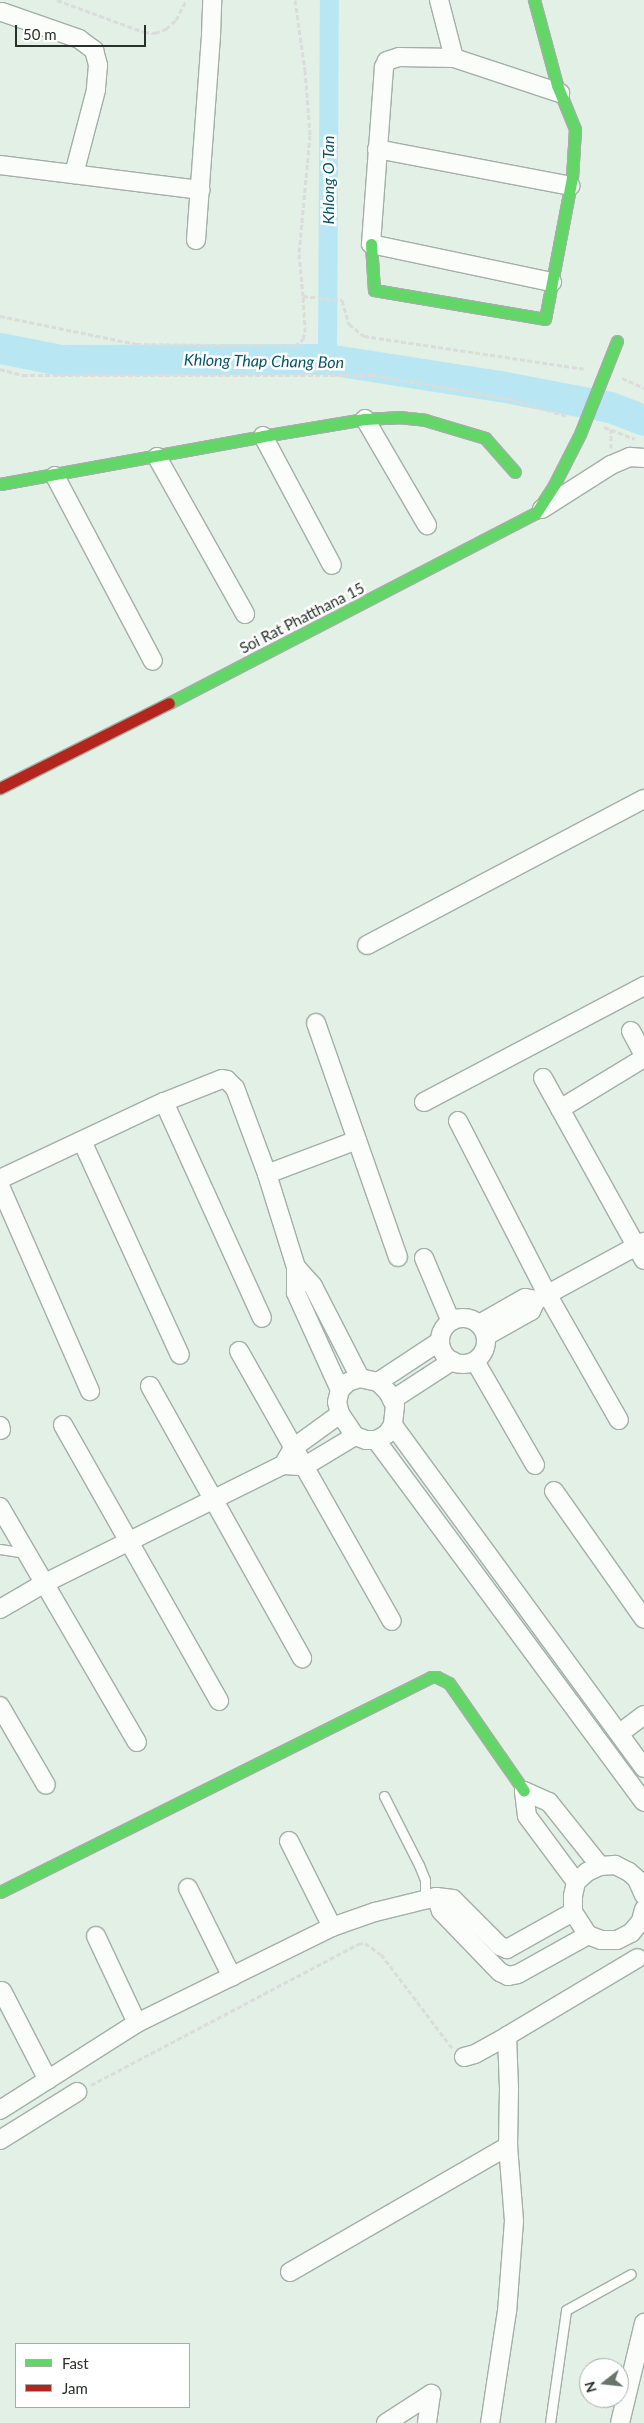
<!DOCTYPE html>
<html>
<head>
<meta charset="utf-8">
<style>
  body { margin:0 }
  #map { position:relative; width:644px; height:2423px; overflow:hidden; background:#e2f0e6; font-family:Lato,sans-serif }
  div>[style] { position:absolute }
  .canal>* { height:19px; margin:-9.5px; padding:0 9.5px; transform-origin:9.5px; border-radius:9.5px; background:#b9e6f3 }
  .river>* { height:31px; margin:-15.5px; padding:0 15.5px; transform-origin:15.5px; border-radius:15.5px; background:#b9e6f3 }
  .path>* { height:3px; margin-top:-1.5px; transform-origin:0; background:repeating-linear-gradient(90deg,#dadddb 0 5px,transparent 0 7.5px) }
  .roads { filter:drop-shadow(1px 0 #a3afa7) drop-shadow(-1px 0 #a3afa7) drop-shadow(0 1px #a3afa7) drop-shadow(0 -1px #a3afa7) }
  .lane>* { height:9px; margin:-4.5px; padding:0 4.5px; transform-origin:4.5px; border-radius:4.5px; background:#fbfdfb }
  .street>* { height:18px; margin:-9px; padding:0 9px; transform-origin:9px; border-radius:9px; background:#fbfdfb }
  .street>.ring { margin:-9px; padding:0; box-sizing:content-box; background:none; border:18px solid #fbfdfb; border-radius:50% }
  .fast>* { height:11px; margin:-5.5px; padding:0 5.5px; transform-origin:5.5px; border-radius:5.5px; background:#63d668 }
  .jam>* { height:11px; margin:-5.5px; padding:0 5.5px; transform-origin:5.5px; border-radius:5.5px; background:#b3261e }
  span { translate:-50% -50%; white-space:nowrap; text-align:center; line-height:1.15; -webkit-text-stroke:5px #fff; paint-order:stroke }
  .street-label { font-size:15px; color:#27312a }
  .water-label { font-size:16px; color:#04546b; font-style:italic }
  .legend { position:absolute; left:15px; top:2343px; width:175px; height:65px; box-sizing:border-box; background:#fff; border:1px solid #a9adaa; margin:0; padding:6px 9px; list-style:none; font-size:15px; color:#27312a }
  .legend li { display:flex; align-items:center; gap:10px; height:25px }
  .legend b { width:25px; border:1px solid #a9adaa }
  .north { position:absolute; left:579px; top:2358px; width:50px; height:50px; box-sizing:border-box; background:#fff; border:1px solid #a9adaa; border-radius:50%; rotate:254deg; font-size:14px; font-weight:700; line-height:20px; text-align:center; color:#27312a }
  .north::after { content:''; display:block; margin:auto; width:18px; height:22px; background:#68746c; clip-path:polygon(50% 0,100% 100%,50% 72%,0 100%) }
  .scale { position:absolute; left:15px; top:25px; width:131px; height:22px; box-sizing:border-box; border:2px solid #27312a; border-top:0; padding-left:6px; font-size:15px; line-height:18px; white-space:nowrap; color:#27312a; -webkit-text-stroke:4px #fff; paint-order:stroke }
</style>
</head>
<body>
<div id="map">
  <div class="canal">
    <i style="left:327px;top:359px;width:359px;rotate:-89.7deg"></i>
  </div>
  <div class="river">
    <i style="left:0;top:348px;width:62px;rotate:11.1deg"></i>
    <i style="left:61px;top:360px;width:266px;rotate:-0.2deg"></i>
    <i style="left:327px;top:359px;width:175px;rotate:8.9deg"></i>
    <i style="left:500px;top:386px;width:112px;rotate:10.8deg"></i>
    <i style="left:610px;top:407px;width:36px;rotate:21deg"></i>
  </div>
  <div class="path">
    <i style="left:57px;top:0;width:93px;rotate:20.2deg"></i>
    <i style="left:144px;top:32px;width:11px;rotate:5deg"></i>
    <i style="left:155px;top:33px;width:12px;rotate:-20deg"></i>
    <i style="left:166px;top:29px;width:13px;rotate:-42deg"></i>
    <i style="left:176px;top:20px;width:22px;rotate:-63deg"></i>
    <i style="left:295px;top:0;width:71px;rotate:81.9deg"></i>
    <i style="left:305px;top:70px;width:65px;rotate:85.6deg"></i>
    <i style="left:310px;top:135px;width:120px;rotate:95.3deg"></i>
    <i style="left:299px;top:254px;width:42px;rotate:84.6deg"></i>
    <i style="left:0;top:316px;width:139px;rotate:11.6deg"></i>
    <i style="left:136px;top:344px;width:159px;rotate:0.7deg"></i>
    <i style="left:295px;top:346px;width:11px;rotate:-41deg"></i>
    <i style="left:303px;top:339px;width:7px;rotate:-74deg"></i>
    <i style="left:305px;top:332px;width:36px;rotate:-93deg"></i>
    <i style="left:303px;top:296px;width:39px;rotate:6deg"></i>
    <i style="left:342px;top:300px;width:25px;rotate:74deg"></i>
    <i style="left:349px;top:324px;width:19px;rotate:39deg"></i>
    <i style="left:364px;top:336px;width:222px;rotate:8.5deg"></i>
    <i style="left:0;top:369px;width:24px;rotate:15deg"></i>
    <i style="left:23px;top:375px;width:350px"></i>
    <i style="left:373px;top:375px;width:140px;rotate:9.9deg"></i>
    <i style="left:511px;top:399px;width:59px;rotate:16.9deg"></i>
    <i style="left:622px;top:378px;width:24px;rotate:24deg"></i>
    <i style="left:604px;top:427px;width:33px;rotate:21deg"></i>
    <i style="left:611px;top:448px;width:19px;rotate:-90deg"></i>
    <i style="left:91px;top:2085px;width:302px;rotate:-27.8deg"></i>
    <i style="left:358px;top:1944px;width:7px;rotate:-8deg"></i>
    <i style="left:365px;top:1943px;width:19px;rotate:35deg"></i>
    <i style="left:381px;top:1954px;width:118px;rotate:52.9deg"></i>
  </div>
  <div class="roads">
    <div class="lane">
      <i style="left:0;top:1549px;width:26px;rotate:9deg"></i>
      <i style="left:384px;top:1796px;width:77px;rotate:63.1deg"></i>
      <i style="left:419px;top:1865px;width:16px;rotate:68deg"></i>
      <i style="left:425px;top:1880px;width:19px;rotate:90deg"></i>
      <i style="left:550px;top:2423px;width:114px;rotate:-81.9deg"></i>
      <i style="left:566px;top:2310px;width:74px;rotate:-29deg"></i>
    </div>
    <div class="street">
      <i style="left:439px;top:0;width:60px;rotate:75.5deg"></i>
      <i style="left:454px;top:58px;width:112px;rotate:18.3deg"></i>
      <i style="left:2px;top:12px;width:82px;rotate:19.3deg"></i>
      <i style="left:79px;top:39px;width:19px;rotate:36deg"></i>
      <i style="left:94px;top:50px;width:16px;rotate:75deg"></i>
      <i style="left:98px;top:65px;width:25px;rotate:95deg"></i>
      <i style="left:96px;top:90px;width:87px;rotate:104.7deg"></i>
      <i style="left:454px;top:58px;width:55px;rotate:-179deg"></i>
      <i style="left:399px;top:57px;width:13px;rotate:162deg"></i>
      <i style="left:387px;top:61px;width:7px;rotate:117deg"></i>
      <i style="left:384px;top:67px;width:177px;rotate:94.2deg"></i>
      <i style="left:371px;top:244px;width:185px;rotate:11.9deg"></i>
      <i style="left:377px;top:149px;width:197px;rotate:10.8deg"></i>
      <i style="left:0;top:165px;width:202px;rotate:7.1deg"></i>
      <i style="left:196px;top:240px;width:205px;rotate:-85.8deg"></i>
      <i style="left:211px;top:36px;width:36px;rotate:-88deg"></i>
      <i style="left:365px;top:419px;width:123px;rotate:59.7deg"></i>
      <i style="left:263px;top:436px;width:146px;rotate:61.9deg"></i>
      <i style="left:157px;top:457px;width:180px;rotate:60.7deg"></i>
      <i style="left:55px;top:476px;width:209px;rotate:62.1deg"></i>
      <i style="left:542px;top:509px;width:82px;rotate:-32.5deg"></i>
      <i style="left:611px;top:465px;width:21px;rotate:-23deg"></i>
      <i style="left:630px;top:457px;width:14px;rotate:4deg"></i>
      <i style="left:367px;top:945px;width:313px;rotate:-27.8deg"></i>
      <i style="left:316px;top:1023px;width:248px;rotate:70.7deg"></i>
      <i style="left:631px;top:1031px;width:27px;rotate:62deg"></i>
      <i style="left:543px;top:1078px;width:208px;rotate:61deg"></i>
      <i style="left:164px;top:1102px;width:237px;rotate:65.6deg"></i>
      <i style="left:424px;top:1102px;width:249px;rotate:-27.8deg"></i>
      <i style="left:560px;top:1109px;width:98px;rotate:-31.3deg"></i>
      <i style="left:458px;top:1121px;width:195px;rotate:62.8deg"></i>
      <i style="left:547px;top:1294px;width:145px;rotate:60.3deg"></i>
      <i style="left:82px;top:1141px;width:235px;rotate:65.4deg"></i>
      <i style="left:267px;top:1174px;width:96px;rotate:-20.7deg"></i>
      <i style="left:0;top:1179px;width:181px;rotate:-25.2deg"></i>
      <i style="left:164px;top:1102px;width:62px;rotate:-21.6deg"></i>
      <i style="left:222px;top:1079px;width:5px;rotate:11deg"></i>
      <i style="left:227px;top:1080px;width:11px;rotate:45deg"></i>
      <i style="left:235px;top:1088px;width:92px;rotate:69.6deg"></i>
      <i style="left:267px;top:1174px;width:97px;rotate:72.7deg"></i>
      <i style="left:0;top:1186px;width:224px;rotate:66.3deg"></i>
      <i style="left:424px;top:1258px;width:69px;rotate:67.1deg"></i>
      <i style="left:537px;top:1300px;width:122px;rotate:-28.5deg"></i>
      <i class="ring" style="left:440px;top:1318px;width:28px;height:28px"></i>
      <i style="left:479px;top:1324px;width:53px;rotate:-29.5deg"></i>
      <i style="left:525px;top:1298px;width:11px;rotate:10deg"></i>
      <i style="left:536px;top:1300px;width:12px;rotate:114deg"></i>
      <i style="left:531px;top:1311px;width:51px;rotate:150.9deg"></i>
      <i style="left:239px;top:1351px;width:310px;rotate:60.5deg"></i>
      <i style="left:475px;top:1361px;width:120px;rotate:60deg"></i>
      <i style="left:360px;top:1378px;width:18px;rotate:13deg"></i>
      <i style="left:378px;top:1382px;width:14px;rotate:45deg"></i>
      <i style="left:388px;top:1392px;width:15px;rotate:62deg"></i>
      <i style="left:395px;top:1405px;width:20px;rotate:96deg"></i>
      <i style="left:393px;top:1425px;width:11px;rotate:124deg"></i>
      <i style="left:387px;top:1434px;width:13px;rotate:151deg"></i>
      <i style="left:376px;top:1440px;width:10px;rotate:180deg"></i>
      <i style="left:366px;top:1440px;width:12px;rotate:-160deg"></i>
      <i style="left:355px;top:1436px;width:27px;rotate:-124deg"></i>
      <i style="left:340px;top:1414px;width:12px;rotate:-104deg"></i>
      <i style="left:337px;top:1402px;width:12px;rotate:-76deg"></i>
      <i style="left:340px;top:1390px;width:11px;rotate:-45deg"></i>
      <i style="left:348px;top:1382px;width:13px;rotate:-18deg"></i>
      <i style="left:378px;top:1382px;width:74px;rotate:-33.5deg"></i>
      <i style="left:150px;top:1386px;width:312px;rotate:60.8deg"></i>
      <i style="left:340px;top:1390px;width:107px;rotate:-114.4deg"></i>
      <i style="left:296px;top:1293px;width:26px;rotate:-90deg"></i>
      <i style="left:296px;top:1267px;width:25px;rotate:48deg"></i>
      <i style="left:313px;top:1286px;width:103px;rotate:62.9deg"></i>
      <i style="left:392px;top:1400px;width:72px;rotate:-33deg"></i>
      <i style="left:340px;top:1414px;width:58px;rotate:144.1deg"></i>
      <i style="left:293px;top:1448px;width:20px;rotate:120deg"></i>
      <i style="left:283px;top:1465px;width:22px;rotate:3deg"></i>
      <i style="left:305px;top:1466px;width:58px;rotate:-31deg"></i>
      <i style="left:63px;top:1425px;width:317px;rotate:60.5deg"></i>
      <i style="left:393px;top:1425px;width:425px;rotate:53.8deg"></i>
      <i style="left:0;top:1426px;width:4px;rotate:76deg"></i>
      <i style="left:376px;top:1440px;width:450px;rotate:53.5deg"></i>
      <i style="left:554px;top:1491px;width:156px;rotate:54.9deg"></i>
      <i style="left:0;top:1507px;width:272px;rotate:59.8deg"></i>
      <i style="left:0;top:1609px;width:50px;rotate:-30.2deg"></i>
      <i style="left:43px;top:1584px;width:268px;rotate:-26.4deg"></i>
      <i style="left:0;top:1706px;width:91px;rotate:59.8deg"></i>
      <i style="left:620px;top:1733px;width:30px;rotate:-37deg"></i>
      <i style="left:289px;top:1841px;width:96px;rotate:63.4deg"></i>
      <i style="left:576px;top:1882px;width:82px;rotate:-126.6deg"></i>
      <i style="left:527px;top:1816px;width:25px;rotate:-97deg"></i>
      <i style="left:524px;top:1791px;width:27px;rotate:24deg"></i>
      <i style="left:549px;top:1802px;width:82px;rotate:51.4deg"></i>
      <i style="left:188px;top:1888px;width:99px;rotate:63.7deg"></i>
      <i style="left:644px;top:1895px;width:17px;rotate:-114deg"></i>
      <i style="left:637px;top:1879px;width:11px;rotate:-139deg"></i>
      <i style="left:629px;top:1872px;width:16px;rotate:-153deg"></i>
      <i style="left:615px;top:1865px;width:15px;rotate:176deg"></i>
      <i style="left:600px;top:1866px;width:14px;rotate:155deg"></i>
      <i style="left:587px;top:1872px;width:15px;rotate:138deg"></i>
      <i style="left:576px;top:1882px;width:14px;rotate:102deg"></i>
      <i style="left:573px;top:1896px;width:16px;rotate:90deg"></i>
      <i style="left:573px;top:1912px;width:27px;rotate:57deg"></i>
      <i style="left:588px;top:1935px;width:14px;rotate:21deg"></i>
      <i style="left:601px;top:1940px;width:16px"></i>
      <i style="left:617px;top:1940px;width:16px;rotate:-27deg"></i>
      <i style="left:631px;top:1933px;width:16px;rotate:-50deg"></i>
      <i style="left:641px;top:1921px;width:12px;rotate:-76deg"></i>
      <i style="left:573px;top:1912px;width:76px;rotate:150.7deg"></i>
      <i style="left:507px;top:1949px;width:8px;rotate:-157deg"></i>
      <i style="left:500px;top:1946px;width:66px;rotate:-135deg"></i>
      <i style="left:453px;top:1899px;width:17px;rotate:-173deg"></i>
      <i style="left:436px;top:1897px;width:15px;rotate:70deg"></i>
      <i style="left:441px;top:1911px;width:85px;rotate:46deg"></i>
      <i style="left:500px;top:1972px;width:9px;rotate:27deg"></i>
      <i style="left:508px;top:1976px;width:10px;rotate:-11deg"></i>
      <i style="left:518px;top:1974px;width:80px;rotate:-29.1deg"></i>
      <i style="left:96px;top:1936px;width:96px;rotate:64.8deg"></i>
      <i style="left:2px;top:1991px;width:100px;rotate:62.7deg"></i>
      <i style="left:507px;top:2036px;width:53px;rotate:87.8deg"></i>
      <i style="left:509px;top:2089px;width:57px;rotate:91deg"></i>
      <i style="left:464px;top:2057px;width:11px;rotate:-15deg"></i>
      <i style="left:475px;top:2054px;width:37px;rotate:-29deg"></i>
      <i style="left:507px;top:2036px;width:152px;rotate:-30.8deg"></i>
      <i style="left:0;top:2110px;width:162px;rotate:-32.4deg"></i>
      <i style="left:137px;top:2023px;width:217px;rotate:-26.2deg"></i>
      <i style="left:332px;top:1927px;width:46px;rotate:-19.2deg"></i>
      <i style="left:375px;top:1912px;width:63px;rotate:-13.8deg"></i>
      <i style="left:0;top:2140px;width:91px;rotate:-31.9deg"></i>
      <i style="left:290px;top:2272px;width:252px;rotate:-30deg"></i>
      <i style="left:508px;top:2146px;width:75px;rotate:85.4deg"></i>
      <i style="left:514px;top:2221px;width:90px;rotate:94.4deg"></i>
      <i style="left:507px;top:2311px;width:113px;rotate:98.6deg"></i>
      <i style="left:386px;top:2423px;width:54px;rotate:-32.8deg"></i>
      <i style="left:431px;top:2394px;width:29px;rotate:98deg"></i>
      <i style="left:620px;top:2423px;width:103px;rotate:-76.5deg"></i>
    </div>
    <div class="fast">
      <i style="left:371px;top:244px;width:46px;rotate:86.3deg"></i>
      <i style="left:374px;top:290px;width:173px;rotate:9.6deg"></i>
      <i style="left:545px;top:319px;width:144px;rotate:-79.2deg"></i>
      <i style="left:572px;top:178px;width:49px;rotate:-86.5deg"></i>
      <i style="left:575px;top:129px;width:48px;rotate:-112.2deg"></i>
      <i style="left:557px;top:85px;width:88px;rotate:-105.1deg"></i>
      <i style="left:0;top:484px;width:267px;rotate:-10.3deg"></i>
      <i style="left:263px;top:436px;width:103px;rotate:-9.5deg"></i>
      <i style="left:365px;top:419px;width:33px;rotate:-3deg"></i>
      <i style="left:398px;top:417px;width:27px;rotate:6deg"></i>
      <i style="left:425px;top:420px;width:63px;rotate:16.7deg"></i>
      <i style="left:485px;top:438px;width:45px;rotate:48.6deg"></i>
      <i style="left:169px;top:703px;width:413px;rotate:-27.4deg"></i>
      <i style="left:536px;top:513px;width:33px;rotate:-57deg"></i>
      <i style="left:554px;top:485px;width:57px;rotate:-63deg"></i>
      <i style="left:580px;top:434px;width:100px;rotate:-68.3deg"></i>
      <i style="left:0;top:1892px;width:482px;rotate:-26.5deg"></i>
      <i style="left:431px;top:1677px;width:6px"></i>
      <i style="left:437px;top:1677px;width:13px;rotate:27deg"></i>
      <i style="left:449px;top:1683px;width:131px;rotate:55.2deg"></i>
    </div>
    <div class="jam">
      <i style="left:0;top:788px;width:189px;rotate:-26.7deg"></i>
    </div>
  </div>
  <div class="street-label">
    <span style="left:302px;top:618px;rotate:-27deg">Soi Rat Phatthana 15</span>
  </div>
  <div class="water-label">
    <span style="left:328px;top:180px;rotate:-90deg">Khlong O Tan</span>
    <span style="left:264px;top:361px;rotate:1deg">Khlong Thap Chang Bon</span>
  </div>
  <ul class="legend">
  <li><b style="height:6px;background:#63d668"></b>Fast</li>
  <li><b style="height:6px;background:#b3261e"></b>Jam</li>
  </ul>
  <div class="north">N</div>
  <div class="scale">50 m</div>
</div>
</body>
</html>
